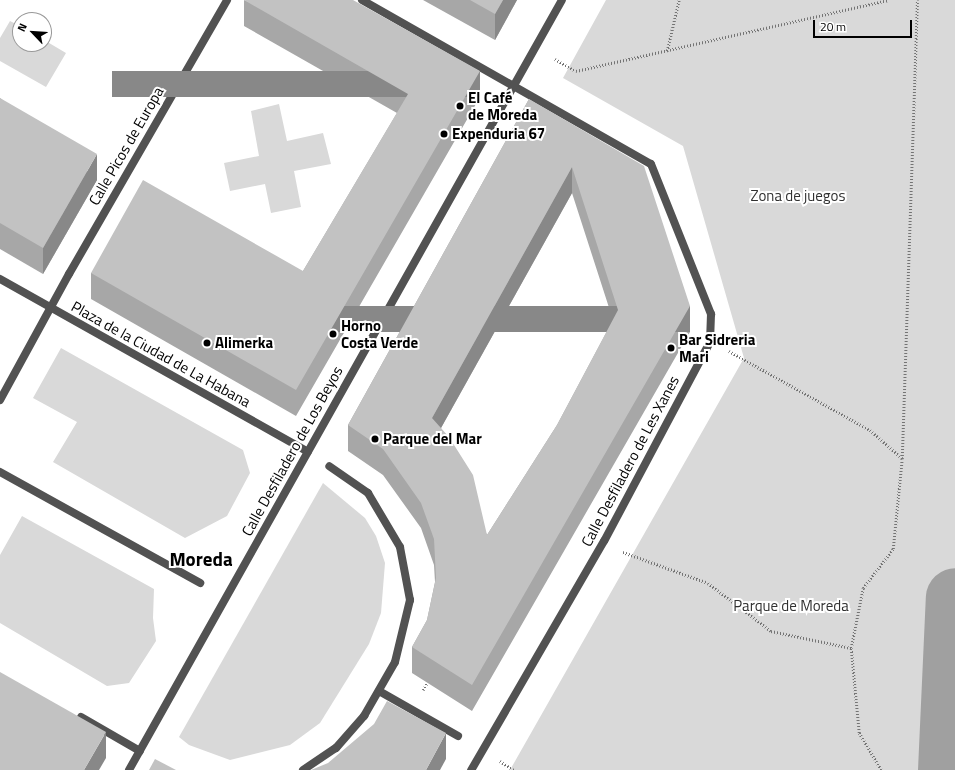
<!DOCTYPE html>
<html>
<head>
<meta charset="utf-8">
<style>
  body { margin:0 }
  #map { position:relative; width:955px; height:770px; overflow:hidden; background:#fff; font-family:"Titillium Web",sans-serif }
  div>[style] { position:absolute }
  .green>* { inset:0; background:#d9d9d9 }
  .river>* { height:59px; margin:-29.5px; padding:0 29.5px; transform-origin:29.5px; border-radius:29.5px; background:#a0a0a0 }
  .path>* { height:2.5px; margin-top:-1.25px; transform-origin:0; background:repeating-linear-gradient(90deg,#747474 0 1px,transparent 0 3px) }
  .pedestrian>* { height:8px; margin:-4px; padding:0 4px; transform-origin:4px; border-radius:4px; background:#525252 }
  .minor>* { height:8px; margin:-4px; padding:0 4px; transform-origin:4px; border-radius:4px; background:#525252 }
  .wall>* { inset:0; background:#a7a7a7 }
  .shaded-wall>* { inset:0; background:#888; transform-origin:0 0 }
  .building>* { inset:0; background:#c2c2c2 }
  .dots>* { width:11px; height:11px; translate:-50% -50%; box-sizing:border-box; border:2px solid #fff; border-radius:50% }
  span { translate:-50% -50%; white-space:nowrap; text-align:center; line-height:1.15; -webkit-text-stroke:4px #fff; paint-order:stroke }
  .poi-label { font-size:15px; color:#000; font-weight:700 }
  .left { translate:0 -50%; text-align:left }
  .street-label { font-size:15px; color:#000 }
  .park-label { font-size:15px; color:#303030 }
  .district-label { font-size:19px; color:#000; font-weight:700 }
  .north { position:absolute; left:12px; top:12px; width:40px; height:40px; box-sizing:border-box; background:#fff; border:1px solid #999; border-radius:50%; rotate:295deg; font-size:11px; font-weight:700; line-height:16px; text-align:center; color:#000 }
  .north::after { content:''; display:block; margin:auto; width:14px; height:18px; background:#000; clip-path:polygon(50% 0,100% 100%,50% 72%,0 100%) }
  .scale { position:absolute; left:813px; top:20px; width:99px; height:18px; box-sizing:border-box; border:2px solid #000; border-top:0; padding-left:5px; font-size:12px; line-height:14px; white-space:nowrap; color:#000; -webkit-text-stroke:3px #fff; paint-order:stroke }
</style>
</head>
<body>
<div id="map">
  <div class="green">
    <i style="clip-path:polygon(606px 0,955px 0,955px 770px,510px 770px,744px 358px,683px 146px,563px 78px)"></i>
    <i style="clip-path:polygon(10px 21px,20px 26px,20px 44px,44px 44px,44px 40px,66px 53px,46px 87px,0 61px,0 38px)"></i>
    <i style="clip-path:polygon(279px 104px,287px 141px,323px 133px,331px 164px,294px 171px,301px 207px,271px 213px,265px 184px,230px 191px,224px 163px,259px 156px,251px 111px)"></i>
    <i style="clip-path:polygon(61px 348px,243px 450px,250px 473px,227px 516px,185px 538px,53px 462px,77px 422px,33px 398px)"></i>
    <i style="clip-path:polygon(323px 483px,365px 518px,376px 536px,385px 563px,381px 613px,369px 644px,320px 723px,290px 745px,230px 760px,189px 745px,179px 737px)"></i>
    <i style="clip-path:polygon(22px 516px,154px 589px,153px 618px,156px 641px,129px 683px,107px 686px,0 623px,0 555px)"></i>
  </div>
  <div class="river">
    <i style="left:947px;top:770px;width:173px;rotate:-87.4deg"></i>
  </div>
  <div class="path">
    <i style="left:667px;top:51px;width:52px;rotate:-76.8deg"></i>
    <i style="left:555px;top:59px;width:24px;rotate:30deg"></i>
    <i style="left:576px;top:71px;width:320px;rotate:-12.8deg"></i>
    <i style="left:729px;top:351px;width:162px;rotate:29.3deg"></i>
    <i style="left:870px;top:430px;width:43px;rotate:41.2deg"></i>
    <i style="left:623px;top:552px;width:90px;rotate:20deg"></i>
    <i style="left:708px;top:583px;width:79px;rotate:37.3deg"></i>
    <i style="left:771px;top:631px;width:82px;rotate:12deg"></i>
    <i style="left:423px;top:690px;width:10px;rotate:-61deg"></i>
    <i style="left:500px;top:761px;width:17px;rotate:33deg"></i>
    <i style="left:881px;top:770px;width:43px;rotate:-120.7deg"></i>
    <i style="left:859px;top:733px;width:85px;rotate:-95.4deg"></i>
    <i style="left:851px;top:648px;width:61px;rotate:-78.7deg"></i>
    <i style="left:863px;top:588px;width:49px;rotate:-52.4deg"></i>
    <i style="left:893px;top:549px;width:90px;rotate:-84.3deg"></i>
    <i style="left:902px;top:459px;width:459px;rotate:-88.1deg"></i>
  </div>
  <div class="pedestrian">
    <i style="left:0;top:400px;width:144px;rotate:-61.3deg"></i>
    <i style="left:69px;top:274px;width:316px;rotate:-60deg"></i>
    <i style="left:0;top:472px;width:229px;rotate:29deg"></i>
    <i style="left:379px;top:691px;width:91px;rotate:29.7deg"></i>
    <i style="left:303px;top:770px;width:40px;rotate:-34deg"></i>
    <i style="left:336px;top:748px;width:43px;rotate:-48.8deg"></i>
    <i style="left:364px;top:716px;width:62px;rotate:-60.1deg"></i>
    <i style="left:395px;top:662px;width:64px;rotate:-76.4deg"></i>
    <i style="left:410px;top:600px;width:54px;rotate:-100.7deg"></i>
    <i style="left:400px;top:547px;width:63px;rotate:-120.7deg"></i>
    <i style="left:368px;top:493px;width:47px;rotate:-145.3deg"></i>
  </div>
  <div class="minor">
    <i style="left:362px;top:0;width:332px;rotate:29.6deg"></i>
    <i style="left:651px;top:164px;width:162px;rotate:68.2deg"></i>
    <i style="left:711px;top:314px;width:28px;rotate:92deg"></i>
    <i style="left:710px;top:342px;width:225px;rotate:118deg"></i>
    <i style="left:604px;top:541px;width:265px;rotate:120.1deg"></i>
    <i style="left:0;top:279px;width:353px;rotate:29.3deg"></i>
    <i style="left:81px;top:717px;width:68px;rotate:30deg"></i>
    <i style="left:129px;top:770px;width:883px;rotate:-60.65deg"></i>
  </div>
  <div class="wall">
    <i style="clip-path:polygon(244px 0,480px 97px,296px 416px,91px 299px,91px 273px,303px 271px,397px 113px,244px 26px)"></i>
    <i style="clip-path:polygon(423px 0,517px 0,495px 40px)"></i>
    <i style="clip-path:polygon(0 98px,97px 180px,43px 274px,0 249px)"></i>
    <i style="clip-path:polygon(evenodd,529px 99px,690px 332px,472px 711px,412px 673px,412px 647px,427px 620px,435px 582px,434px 565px,421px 528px,383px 475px,348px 451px,348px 425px,529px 99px,572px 193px,613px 320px,557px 425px,487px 535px,441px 428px,572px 193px)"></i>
  </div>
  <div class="shaded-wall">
    <i style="clip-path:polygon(503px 0,517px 0,495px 40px,495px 14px)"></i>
    <i style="left:480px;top:71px;width:26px;height:368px;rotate:90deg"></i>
    <i style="clip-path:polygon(97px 154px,97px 180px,43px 274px,43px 248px)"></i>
    <i style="clip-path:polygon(572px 167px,572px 193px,432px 444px,432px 418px)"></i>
    <i style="left:690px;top:306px;width:26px;height:437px;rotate:90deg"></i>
    <i style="clip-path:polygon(106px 732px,106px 758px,99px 770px,84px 770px)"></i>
    <i style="clip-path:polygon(446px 733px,446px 759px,440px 770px,426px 770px)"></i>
  </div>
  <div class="building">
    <i style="clip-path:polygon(244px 0,353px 0,480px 71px,296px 390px,91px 273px,143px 180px,303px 271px,408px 94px)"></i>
    <i style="clip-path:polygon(470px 0,503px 0,495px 14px)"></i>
    <i style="clip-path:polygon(0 98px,97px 154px,43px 248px,0 223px)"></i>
    <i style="clip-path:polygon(evenodd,529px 99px,644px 166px,690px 306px,472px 685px,412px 647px,427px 620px,436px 578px,434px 539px,421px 503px,383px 449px,348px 425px,529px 99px,572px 167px,618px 310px,557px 425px,487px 535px,473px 475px,449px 437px,432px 418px,572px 167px)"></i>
    <i style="clip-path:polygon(0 672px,106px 732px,84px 770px,0 770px)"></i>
    <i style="clip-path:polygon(387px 701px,446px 733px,426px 770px,311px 770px,328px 763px,374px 724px)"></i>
    <i style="clip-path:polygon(155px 759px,176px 770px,149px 770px)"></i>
  </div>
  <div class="dots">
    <i style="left:460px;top:106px;background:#000"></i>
    <i style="left:444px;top:134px;background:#000"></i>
    <i style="left:333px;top:334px;background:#000"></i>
    <i style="left:207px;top:343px;background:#000"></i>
    <i style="left:671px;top:348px;background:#000"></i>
    <i style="left:375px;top:439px;background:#000"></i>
  </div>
  <div class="poi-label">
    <span class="left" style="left:468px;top:106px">El Café<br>de Moreda</span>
    <span class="left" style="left:452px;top:134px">Expenduria 67</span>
    <span class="left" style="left:341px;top:334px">Horno<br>Costa Verde</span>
    <span class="left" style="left:679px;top:348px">Bar Sidreria<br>Mari</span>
    <span class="left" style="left:215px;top:343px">Alimerka</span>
    <span class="left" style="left:383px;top:439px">Parque del Mar</span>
  </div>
  <div class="street-label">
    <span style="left:126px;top:146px;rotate:-60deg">Calle Picos de Europa</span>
    <span style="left:161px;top:354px;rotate:29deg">Plaza de la Ciudad de La Habana</span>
    <span style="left:292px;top:451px;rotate:-61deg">Calle Desfiladero de Los Beyos</span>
    <span style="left:630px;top:461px;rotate:-62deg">Calle Desfiladero de Les Xanes</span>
  </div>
  <div class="park-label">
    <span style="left:798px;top:196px">Zona de juegos</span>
    <span style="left:791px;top:606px">Parque de Moreda</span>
  </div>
  <div class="district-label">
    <span style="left:201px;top:559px">Moreda</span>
  </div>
  <div class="north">N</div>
  <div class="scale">20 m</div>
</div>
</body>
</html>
